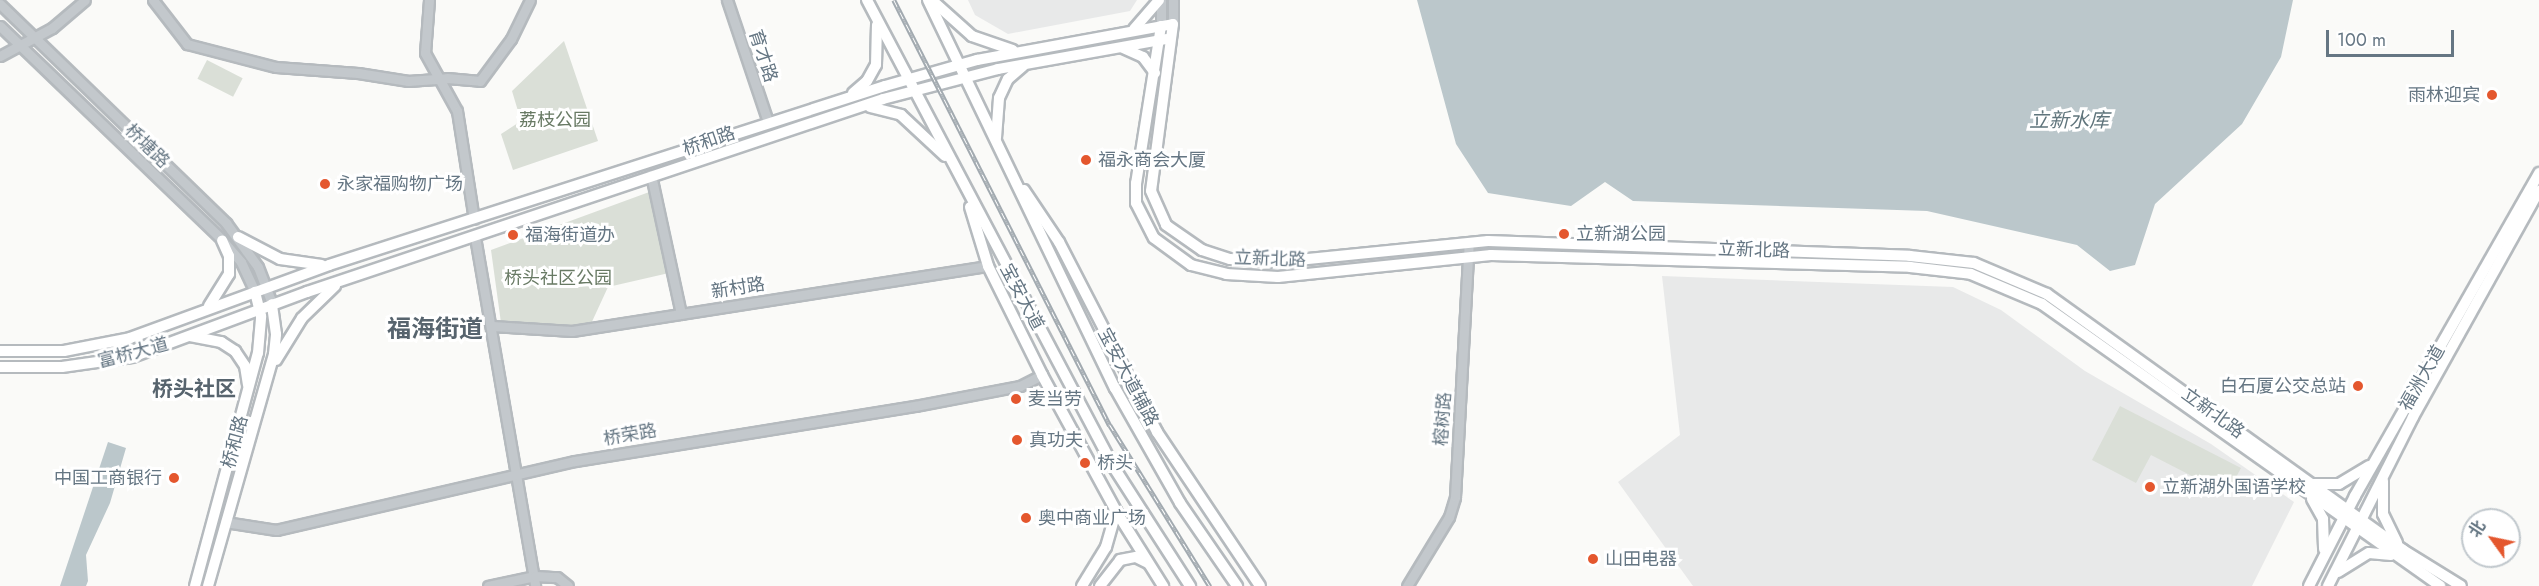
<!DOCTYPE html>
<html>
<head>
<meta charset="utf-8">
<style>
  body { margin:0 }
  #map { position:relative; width:2539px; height:586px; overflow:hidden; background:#fafaf8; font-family:Jost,"Noto Sans SC",sans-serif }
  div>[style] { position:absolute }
  .built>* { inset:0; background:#e8e9e9 }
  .green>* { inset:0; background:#dadfd7; transform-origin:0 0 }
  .water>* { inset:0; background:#bbc7cb }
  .roads { filter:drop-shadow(2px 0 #b5babe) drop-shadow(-2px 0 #b5babe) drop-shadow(0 2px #b5babe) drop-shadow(0 -2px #b5babe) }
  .minor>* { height:9px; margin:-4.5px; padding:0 4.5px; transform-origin:4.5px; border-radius:4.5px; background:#c3c8cc }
  .major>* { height:10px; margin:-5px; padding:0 5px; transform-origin:5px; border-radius:5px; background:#fff }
  .rail>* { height:4.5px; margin-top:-2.25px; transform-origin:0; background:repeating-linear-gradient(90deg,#fff 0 7px,#a2aab0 0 14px); box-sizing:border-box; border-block:2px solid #a2aab0 }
  .dots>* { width:16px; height:16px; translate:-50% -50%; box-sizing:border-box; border:3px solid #fff; border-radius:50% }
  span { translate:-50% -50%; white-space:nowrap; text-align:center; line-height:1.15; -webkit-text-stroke:6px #fff; paint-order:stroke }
  .street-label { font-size:18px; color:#657683 }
  .poi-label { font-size:18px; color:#657683 }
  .right { translate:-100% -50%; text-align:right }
  .left { translate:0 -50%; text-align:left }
  .park-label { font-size:18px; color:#687a64 }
  .water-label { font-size:20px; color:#60757c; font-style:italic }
  .quarter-label { font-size:21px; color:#57646e; font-weight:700 }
  .district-label { font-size:24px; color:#57646e; font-weight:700 }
  .north { position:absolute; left:2461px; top:508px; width:60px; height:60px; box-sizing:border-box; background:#fff; border:2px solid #c1c8cd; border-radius:50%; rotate:303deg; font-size:16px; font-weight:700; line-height:24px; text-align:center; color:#657683 }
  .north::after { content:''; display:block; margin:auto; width:21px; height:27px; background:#e4572e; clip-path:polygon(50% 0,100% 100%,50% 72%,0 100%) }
  .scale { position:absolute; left:2326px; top:30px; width:128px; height:27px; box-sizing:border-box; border:3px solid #657683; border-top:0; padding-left:8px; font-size:18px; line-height:21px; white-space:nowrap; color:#657683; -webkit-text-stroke:4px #fff; paint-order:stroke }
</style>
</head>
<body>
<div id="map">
  <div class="built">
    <i style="clip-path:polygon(968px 0,1137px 0,1130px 11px,1008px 34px,975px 15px)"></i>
    <i style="clip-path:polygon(1662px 276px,1953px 287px,2001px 310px,2085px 371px,2211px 444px,2294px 502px,2252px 586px,1693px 586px,1618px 482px,1680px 435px)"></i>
  </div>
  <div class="green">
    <i style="clip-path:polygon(564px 41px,598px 141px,513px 170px,501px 134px,521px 121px,512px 91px)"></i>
    <i style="left:207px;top:60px;width:40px;height:21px;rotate:27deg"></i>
    <i style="clip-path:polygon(652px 191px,669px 273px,608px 287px,590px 326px,572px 329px,501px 323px,491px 250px)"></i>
    <i style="clip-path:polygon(2120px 406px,2241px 468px,2227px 494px,2151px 455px,2136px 483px,2092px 460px)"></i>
  </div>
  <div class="water">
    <i style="clip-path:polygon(1417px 0,2293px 0,2281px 57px,2242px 124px,2155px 204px,2135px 265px,2110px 271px,2077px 245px,1927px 211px,1633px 201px,1605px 182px,1571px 206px,1488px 193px,1456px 144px)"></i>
    <i style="clip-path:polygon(108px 442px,126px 448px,110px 503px,86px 555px,88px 581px,86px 586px,60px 586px)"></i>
  </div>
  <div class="roads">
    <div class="minor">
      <i style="left:153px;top:0;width:56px;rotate:52.3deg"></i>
      <i style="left:187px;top:44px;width:92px;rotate:14.5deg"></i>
      <i style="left:276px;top:67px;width:82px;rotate:4.2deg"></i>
      <i style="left:358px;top:73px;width:51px;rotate:9.1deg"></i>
      <i style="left:408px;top:81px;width:39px;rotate:-4deg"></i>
      <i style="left:447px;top:78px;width:33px;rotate:5deg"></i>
      <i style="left:480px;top:81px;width:52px;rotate:-53.6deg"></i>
      <i style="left:511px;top:39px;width:43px;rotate:-64deg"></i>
      <i style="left:429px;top:0;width:53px;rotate:94.3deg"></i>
      <i style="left:425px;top:53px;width:66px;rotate:61.1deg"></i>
      <i style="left:457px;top:111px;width:109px;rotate:81.1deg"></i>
      <i style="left:727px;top:0;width:129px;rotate:71.4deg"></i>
      <i style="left:1161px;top:0;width:26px;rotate:90deg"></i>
      <i style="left:0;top:4px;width:315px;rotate:44.1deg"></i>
      <i style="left:226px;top:223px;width:54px;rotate:54deg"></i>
      <i style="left:258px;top:267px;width:40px;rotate:69deg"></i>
      <i style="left:1173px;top:24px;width:24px;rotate:-90deg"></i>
      <i style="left:0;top:26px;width:308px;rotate:43.9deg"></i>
      <i style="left:222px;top:240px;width:29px;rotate:49deg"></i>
      <i style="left:241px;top:262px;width:33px;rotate:65deg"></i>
      <i style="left:0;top:56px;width:59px;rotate:-28.3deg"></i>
      <i style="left:52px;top:28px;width:43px;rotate:-40.3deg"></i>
      <i style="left:651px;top:175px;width:142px;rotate:77.8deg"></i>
      <i style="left:475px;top:237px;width:354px;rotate:80.2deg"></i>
      <i style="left:492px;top:326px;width:80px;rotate:3.6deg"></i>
      <i style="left:572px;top:331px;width:421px;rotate:-8.9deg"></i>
      <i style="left:225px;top:522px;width:52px;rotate:8.9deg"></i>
      <i style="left:276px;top:530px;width:307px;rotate:-13deg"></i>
      <i style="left:575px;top:461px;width:344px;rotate:-9.2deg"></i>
      <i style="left:915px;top:406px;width:107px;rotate:-10.8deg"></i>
      <i style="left:1020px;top:386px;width:25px;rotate:-27deg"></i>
      <i style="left:488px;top:586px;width:48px;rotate:-12deg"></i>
      <i style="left:535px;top:576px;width:22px;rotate:3deg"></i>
      <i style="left:557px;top:577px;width:14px;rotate:39deg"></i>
      <i style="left:1407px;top:586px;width:81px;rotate:-58.7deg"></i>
      <i style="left:1449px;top:517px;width:21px;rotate:-73deg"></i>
      <i style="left:1455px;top:497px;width:255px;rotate:-86.9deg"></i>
    </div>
    <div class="major">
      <i style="left:867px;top:0;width:527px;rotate:62.17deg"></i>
      <i style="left:1113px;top:466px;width:143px;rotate:57.3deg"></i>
      <i style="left:928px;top:0;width:431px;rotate:64.3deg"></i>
      <i style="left:1115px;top:388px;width:132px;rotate:60.5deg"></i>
      <i style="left:1180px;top:503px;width:101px;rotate:55.5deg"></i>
      <i style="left:934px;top:2px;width:51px;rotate:41.8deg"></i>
      <i style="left:972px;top:36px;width:43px;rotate:18.9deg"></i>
      <i style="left:1161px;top:26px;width:159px;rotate:99deg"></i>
      <i style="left:1136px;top:183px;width:20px;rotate:90deg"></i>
      <i style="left:1136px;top:203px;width:39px;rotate:63deg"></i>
      <i style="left:1154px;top:238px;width:46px;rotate:36.1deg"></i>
      <i style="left:1191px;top:265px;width:36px;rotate:14deg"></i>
      <i style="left:1226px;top:274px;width:52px;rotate:3.3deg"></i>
      <i style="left:1278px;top:277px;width:214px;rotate:-5.9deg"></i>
      <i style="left:1491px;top:255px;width:419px;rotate:1.6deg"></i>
      <i style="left:1910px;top:267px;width:61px;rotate:6.5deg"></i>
      <i style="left:1971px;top:274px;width:77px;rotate:22.9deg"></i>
      <i style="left:2042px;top:304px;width:488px;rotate:35.3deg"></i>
      <i style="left:1134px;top:29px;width:38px;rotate:-49deg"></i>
      <i style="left:1123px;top:48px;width:22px;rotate:24deg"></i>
      <i style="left:1143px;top:57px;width:20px;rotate:53deg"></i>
      <i style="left:853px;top:93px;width:18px;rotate:-41deg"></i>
      <i style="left:867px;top:81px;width:18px;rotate:-61deg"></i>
      <i style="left:876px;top:65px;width:40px;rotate:-88.6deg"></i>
      <i style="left:870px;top:107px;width:32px;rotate:14deg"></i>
      <i style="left:901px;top:115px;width:60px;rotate:43deg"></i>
      <i style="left:996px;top:138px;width:40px;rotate:-85.7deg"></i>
      <i style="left:999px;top:98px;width:21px;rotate:-65deg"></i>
      <i style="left:1008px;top:79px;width:20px;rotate:-41deg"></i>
      <i style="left:1024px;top:190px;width:63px;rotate:56.1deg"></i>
      <i style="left:1059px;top:242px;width:214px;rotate:62.7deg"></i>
      <i style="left:1157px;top:432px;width:185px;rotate:56.2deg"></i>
      <i style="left:970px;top:207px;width:62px;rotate:73deg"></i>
      <i style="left:988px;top:266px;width:122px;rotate:63.6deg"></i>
      <i style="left:1042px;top:375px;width:155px;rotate:61.4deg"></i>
      <i style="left:1116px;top:511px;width:89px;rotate:57.9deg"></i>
      <i style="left:238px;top:237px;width:47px;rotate:27.6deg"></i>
      <i style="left:280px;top:259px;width:42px;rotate:8.1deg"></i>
      <i style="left:209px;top:306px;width:38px;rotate:-58deg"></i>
      <i style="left:229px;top:274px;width:18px;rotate:-90deg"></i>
      <i style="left:229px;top:256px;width:17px;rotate:-114deg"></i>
      <i style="left:190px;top:336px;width:32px;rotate:11deg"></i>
      <i style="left:221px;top:342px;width:17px;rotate:33deg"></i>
      <i style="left:235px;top:351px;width:18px;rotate:56deg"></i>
      <i style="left:245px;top:366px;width:19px;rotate:81deg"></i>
      <i style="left:0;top:351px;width:64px"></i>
      <i style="left:64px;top:351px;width:67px;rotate:-11.1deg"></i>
      <i style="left:130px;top:338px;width:212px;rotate:-20.1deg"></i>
      <i style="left:329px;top:265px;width:584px;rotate:-17.85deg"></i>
      <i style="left:885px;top:86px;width:96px;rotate:-15.8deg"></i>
      <i style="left:977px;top:60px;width:199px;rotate:-10.4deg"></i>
      <i style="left:1173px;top:24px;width:168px;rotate:97.5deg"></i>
      <i style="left:1151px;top:191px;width:37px;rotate:66deg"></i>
      <i style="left:1166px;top:225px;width:44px;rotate:34.8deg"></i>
      <i style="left:1202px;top:250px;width:29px;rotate:18deg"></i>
      <i style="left:1230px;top:259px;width:48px;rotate:3.6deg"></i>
      <i style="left:1278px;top:262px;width:211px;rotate:-5.7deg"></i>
      <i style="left:1488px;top:241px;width:422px;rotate:2deg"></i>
      <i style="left:1910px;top:256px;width:64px;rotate:6.2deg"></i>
      <i style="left:1974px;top:263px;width:79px;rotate:23deg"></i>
      <i style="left:2047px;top:294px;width:438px;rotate:35.7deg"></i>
      <i style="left:2403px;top:550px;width:68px;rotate:31.8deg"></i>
      <i style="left:276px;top:360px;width:49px;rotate:-58.2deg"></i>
      <i style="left:302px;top:318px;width:46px;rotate:-44.1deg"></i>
      <i style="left:0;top:367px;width:62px"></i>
      <i style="left:62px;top:367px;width:71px;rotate:-8.1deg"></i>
      <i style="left:132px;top:357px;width:187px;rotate:-20.4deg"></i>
      <i style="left:307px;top:292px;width:607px;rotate:-18.52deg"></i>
      <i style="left:883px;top:99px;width:119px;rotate:-14.6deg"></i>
      <i style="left:998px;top:69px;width:171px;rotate:-10.1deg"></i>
      <i style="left:2383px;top:481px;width:33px;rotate:90deg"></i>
      <i style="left:2383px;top:514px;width:32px;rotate:64deg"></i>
      <i style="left:2313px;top:484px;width:26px"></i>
      <i style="left:2339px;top:484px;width:35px;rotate:-31deg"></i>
      <i style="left:2312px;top:499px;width:23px;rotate:61deg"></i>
      <i style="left:2323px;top:519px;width:30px;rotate:88deg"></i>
      <i style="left:2338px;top:572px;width:36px;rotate:-32deg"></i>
      <i style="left:2369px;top:553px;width:22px;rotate:5deg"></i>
      <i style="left:195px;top:586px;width:241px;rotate:-74.9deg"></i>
      <i style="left:258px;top:353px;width:37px;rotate:-85deg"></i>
      <i style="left:261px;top:316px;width:25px;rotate:-104deg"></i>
      <i style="left:208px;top:586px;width:241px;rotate:-74.1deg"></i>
      <i style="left:274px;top:354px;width:20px;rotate:-84deg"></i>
      <i style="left:276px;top:334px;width:30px;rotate:-98deg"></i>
      <i style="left:1082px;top:586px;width:46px;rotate:-58.4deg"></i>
      <i style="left:1106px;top:547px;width:37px;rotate:-74deg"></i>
      <i style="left:1100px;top:586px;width:33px;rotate:-52deg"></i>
      <i style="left:1120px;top:560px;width:16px;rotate:-11deg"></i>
      <i style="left:1136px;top:557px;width:13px;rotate:27deg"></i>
      <i style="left:2309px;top:586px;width:101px;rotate:-62.9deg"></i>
      <i style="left:2355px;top:496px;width:372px;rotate:-60.3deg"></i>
      <i style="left:2328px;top:586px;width:189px;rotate:-63.3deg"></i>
      <i style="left:2413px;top:417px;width:259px;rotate:-60.9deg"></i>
    </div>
  </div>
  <div class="rail">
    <i style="left:894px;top:0;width:477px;rotate:63.1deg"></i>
    <i style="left:1110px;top:425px;width:190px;rotate:58.2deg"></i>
  </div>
  <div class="dots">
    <i style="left:2492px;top:95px;background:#e4572e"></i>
    <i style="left:1086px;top:160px;background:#e4572e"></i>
    <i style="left:325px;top:184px;background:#e4572e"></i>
    <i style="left:1564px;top:234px;background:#e4572e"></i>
    <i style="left:513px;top:235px;background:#e4572e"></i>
    <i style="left:2358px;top:386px;background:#e4572e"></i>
    <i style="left:1016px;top:399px;background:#e4572e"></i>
    <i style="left:1017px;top:440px;background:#e4572e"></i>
    <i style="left:1085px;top:463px;background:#e4572e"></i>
    <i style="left:174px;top:478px;background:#e4572e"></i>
    <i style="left:2150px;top:487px;background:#e4572e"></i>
    <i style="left:1026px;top:518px;background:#e4572e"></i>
    <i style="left:1593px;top:559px;background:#e4572e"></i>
  </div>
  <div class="street-label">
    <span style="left:763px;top:56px;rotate:72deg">育才路</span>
    <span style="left:709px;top:141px;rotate:-19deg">桥和路</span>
    <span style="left:147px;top:146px;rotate:44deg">桥塘路</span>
    <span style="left:1754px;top:250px;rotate:2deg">立新北路</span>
    <span style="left:1270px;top:259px;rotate:2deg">立新北路</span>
    <span style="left:738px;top:288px;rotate:-9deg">新村路</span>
    <span style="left:1022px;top:297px;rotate:62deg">宝安大道</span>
    <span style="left:133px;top:353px;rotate:-15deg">富桥大道</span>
    <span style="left:1128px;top:377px;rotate:62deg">宝安大道辅路</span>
    <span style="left:2422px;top:378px;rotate:-60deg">福洲大道</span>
    <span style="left:2213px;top:413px;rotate:36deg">立新北路</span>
    <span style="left:1443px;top:419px;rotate:-86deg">榕树路</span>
    <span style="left:630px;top:435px;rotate:-10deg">桥荣路</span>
    <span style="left:235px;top:442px;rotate:-75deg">桥和路</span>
  </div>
  <div class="poi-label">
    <span class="right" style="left:2480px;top:95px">雨林迎宾</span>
    <span class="left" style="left:1098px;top:160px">福永商会大厦</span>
    <span class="left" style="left:337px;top:184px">永家福购物广场</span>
    <span class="left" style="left:1576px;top:234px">立新湖公园</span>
    <span class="left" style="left:525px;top:235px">福海街道办</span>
    <span class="right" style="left:2346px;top:386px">白石厦公交总站</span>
    <span class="left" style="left:1028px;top:399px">麦当劳</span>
    <span class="left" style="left:1029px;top:440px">真功夫</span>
    <span class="left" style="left:1097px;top:463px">桥头</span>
    <span class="right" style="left:162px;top:478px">中国工商银行</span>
    <span class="left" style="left:2162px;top:487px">立新湖外国语学校</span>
    <span class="left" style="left:1038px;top:518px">奥中商业广场</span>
    <span class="left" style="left:1605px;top:559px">山田电器</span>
  </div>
  <div class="park-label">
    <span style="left:555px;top:120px">荔枝公园</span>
    <span style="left:558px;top:278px">桥头社区公园</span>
  </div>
  <div class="water-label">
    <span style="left:2069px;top:120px">立新水库</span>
  </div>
  <div class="quarter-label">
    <span style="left:194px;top:389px">桥头社区</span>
  </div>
  <div class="district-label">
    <span style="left:435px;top:329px">福海街道</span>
  </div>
  <div class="north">北</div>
  <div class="scale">100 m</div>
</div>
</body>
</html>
